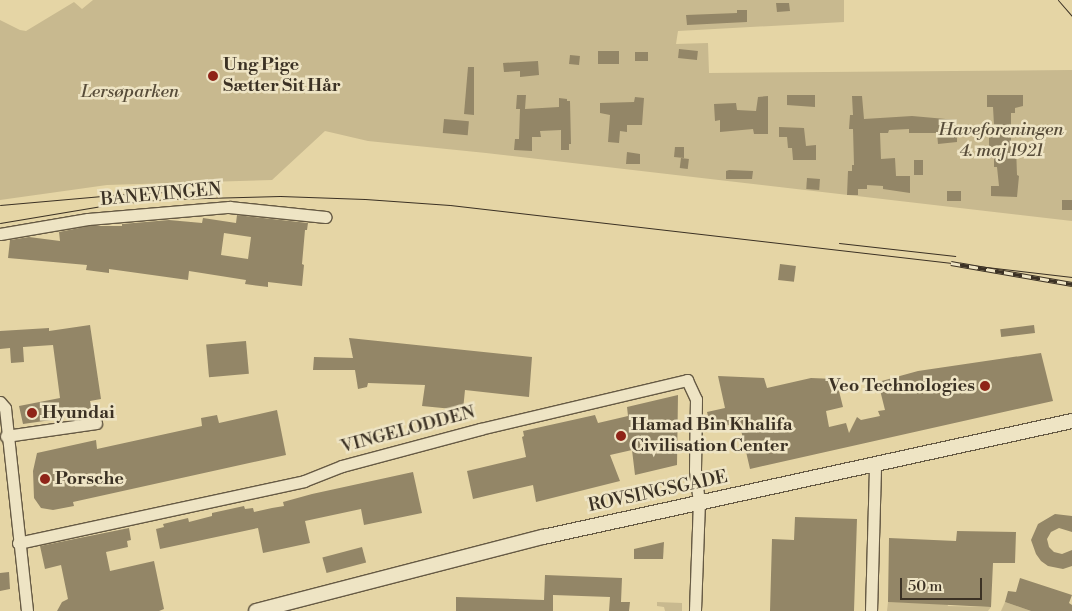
<!DOCTYPE html>
<html>
<head>
<meta charset="utf-8">
<style>
  body { margin:0 }
  #map { position:relative; width:1072px; height:611px; overflow:hidden; background:#e5d5a5; font-family:"Libre Bodoni",serif }
  div>[style] { position:absolute }
  .green>* { inset:0; background:#c8b98f }
  .building>* { inset:0; background:#938667; transform-origin:0 0 }
  .roads { filter:drop-shadow(1px 0 #665a44) drop-shadow(-1px 0 #665a44) drop-shadow(0 1px #665a44) drop-shadow(0 -1px #665a44) }
  .minor>* { height:11px; margin:-5.5px; padding:0 5.5px; transform-origin:5.5px; border-radius:5.5px; background:#eee4c4 }
  .tertiary>* { height:14px; margin:-7px; padding:0 7px; transform-origin:7px; border-radius:7px; background:#eee4c4 }
  .tram>* { height:1px; margin:-0.5px; padding:0 0.5px; transform-origin:0.5px; border-radius:0.5px; background:#3b3124 }
  .rail>* { height:5px; margin-top:-2.5px; transform-origin:0; background:repeating-linear-gradient(90deg,#eee4c4 0 9px,#3b3124 0 18px); box-sizing:border-box; border-block:1px solid #3b3124 }
  .dots>* { width:14px; height:14px; translate:-50% -50%; box-sizing:border-box; border:2px solid #eee4c4; border-radius:50% }
  span { translate:-50% -50%; white-space:nowrap; text-align:center; line-height:1.15; -webkit-text-stroke:5px #eee4c4; paint-order:stroke }
  .poi-label { font-size:18px; color:#3b3124; font-weight:700 }
  .left { translate:0 -50%; text-align:left }
  .right { translate:-100% -50%; text-align:right }
  .park-label { font-size:18px; color:#574c39; font-style:italic }
  .street-label { font-size:18px; color:#3b3124 }
  .scale { position:absolute; left:900px; top:578px; width:82px; height:22px; box-sizing:border-box; border:2px solid #3b3124; border-top:0; padding-left:6px; font-size:15px; line-height:18px; white-space:nowrap; color:#3b3124; -webkit-text-stroke:4px #eee4c4; paint-order:stroke }
</style>
</head>
<body>
<div id="map">
  <div class="green">
    <i style="clip-path:polygon(93px 0,844px 0,844px 22px,678px 31px,676px 44px,708px 43px,709px 73px,1072px 70px,1072px 221px,486px 153px,368px 141px,325px 131px,272px 180px,107px 185px,0 200px,0 20px,20px 30px,26px 31px,74px 2px,82px 9px)"></i>
    <i style="clip-path:polygon(657px 602px,682px 603px,682px 611px,665px 611px,664px 607px,657px 606px)"></i>
    <i style="clip-path:polygon(888px 602px,947px 603px,948px 606px,991px 607px,988px 611px,887px 611px)"></i>
    <i style="clip-path:polygon(1005px 602px,1031px 611px,1001px 611px)"></i>
  </div>
  <div class="building">
    <i style="clip-path:polygon(776px 3px,789px 3px,790px 11px,777px 12px)"></i>
    <i style="clip-path:polygon(737px 10px,747px 10px,747px 22px,687px 25px,686px 15px,737px 13px)"></i>
    <i style="left:679px;top:49px;width:19px;height:9px;rotate:6deg"></i>
    <i style="left:598px;top:51px;width:21px;height:13px"></i>
    <i style="left:635px;top:52px;width:13px;height:9px"></i>
    <i style="left:570px;top:55px;width:10px;height:9px;rotate:6deg"></i>
    <i style="clip-path:polygon(538px 61px,539px 75px,520px 77px,520px 71px,504px 72px,503px 63px)"></i>
    <i style="clip-path:polygon(468px 67px,474px 67px,474px 115px,464px 114px)"></i>
    <i style="clip-path:polygon(517px 95px,526px 95px,525px 109px,559px 107px,559px 98px,567px 99px,567px 101px,570px 101px,571px 144px,569px 144px,569px 150px,561px 150px,561px 130px,540px 131px,541px 137px,532px 137px,532px 151px,514px 150px,515px 139px,519px 139px,520px 109px,516px 109px)"></i>
    <i style="clip-path:polygon(787px 95px,815px 95px,815px 107px,787px 105px)"></i>
    <i style="clip-path:polygon(987px 95px,1023px 95px,1023px 106px,1015px 108px,1015px 113px,1011px 113px,1011px 147px,1016px 147px,1017px 175px,1019px 176px,1017px 197px,991px 196px,991px 186px,999px 186px,997px 167px,994px 167px,994px 158px,989px 158px,989px 129px,994px 125px,993px 107px,987px 107px)"></i>
    <i style="clip-path:polygon(768px 96px,768px 134px,754px 134px,753px 129px,720px 132px,720px 120px,715px 121px,714px 104px,736px 103px,737px 110px,756px 111px,758px 97px)"></i>
    <i style="clip-path:polygon(852px 96px,862px 96px,864px 119px,912px 116px,957px 120px,957px 142px,938px 144px,937px 133px,909px 133px,909px 129px,889px 130px,888px 133px,880px 133px,881px 159px,895px 158px,896px 176px,910px 176px,910px 193px,883px 189px,883px 186px,867px 185px,867px 189px,858px 189px,858px 195px,847px 195px,848px 171px,852px 171px,852px 165px,854px 165px,853px 129px,849px 129px,850px 115px,853px 115px)"></i>
    <i style="clip-path:polygon(635px 97px,644px 98px,642px 125px,627px 125px,627px 132px,620px 131px,619px 143px,608px 142px,610px 115px,600px 113px,600px 103px,634px 102px)"></i>
    <i style="left:444px;top:119px;width:25px;height:14px;rotate:5deg"></i>
    <i style="clip-path:polygon(779px 127px,804px 128px,806px 146px,816px 145px,816px 160px,793px 160px,792px 148px,788px 148px,787px 137px,779px 137px)"></i>
    <i style="clip-path:polygon(675px 147px,684px 147px,684px 158px,674px 157px)"></i>
    <i style="clip-path:polygon(627px 152px,640px 154px,640px 164px,626px 164px)"></i>
    <i style="left:681px;top:158px;width:8px;height:10px;rotate:7deg"></i>
    <i style="left:914px;top:160px;width:9px;height:15px"></i>
    <i style="clip-path:polygon(729px 170px,753px 171px,752px 179px,726px 179px,726px 171px)"></i>
    <i style="left:807px;top:178px;width:13px;height:11px;rotate:4deg"></i>
    <i style="left:947px;top:191px;width:14px;height:10px"></i>
    <i style="left:1062px;top:200px;width:10px;height:10px"></i>
    <i style="clip-path:polygon(evenodd,237px 215px,308px 223px,307px 230px,305px 230px,302px 264px,304px 265px,302px 286px,268px 282px,268px 287px,245px 284px,246px 280px,189px 271px,188px 280px,109px 269px,109px 273px,86px 270px,87px 265px,8px 258px,10px 240px,29px 237px,60px 241px,59px 232px,89px 226px,122px 226px,122px 224px,169px 220px,202px 223px,203px 218px,236px 223px,237px 215px,224px 233px,251px 237px,248px 259px,221px 255px,224px 233px)"></i>
    <i style="left:780px;top:264px;width:16px;height:16px;rotate:7deg"></i>
    <i style="clip-path:polygon(90px 325px,101px 399px,90px 401px,92px 409px,57px 416px,58px 419px,23px 424px,19px 406px,60px 398px,53px 345px,23px 347px,24px 362px,11px 363px,10px 348px,0 349px,0 331px,49px 328px,49px 331px)"></i>
    <i style="left:1034px;top:325px;width:8px;height:34px;rotate:83deg"></i>
    <i style="clip-path:polygon(349px 338px,532px 357px,529px 397px,465px 390px,463px 410px,422px 406px,425px 385px,368px 383px,367px 387px,358px 389px,355px 370px,313px 370px,314px 357px,353px 358px)"></i>
    <i style="left:246px;top:341px;width:33px;height:40px;rotate:85deg"></i>
    <i style="clip-path:polygon(1041px 353px,1053px 401px,750px 469px,741px 430px,731px 432px,729px 425px,711px 429px,707px 412px,725px 408px,718px 376px,764px 378px,767px 388px,811px 378px,836px 379px,843px 407px,826px 411px,829px 427px,846px 423px,849px 433px,857px 417px,861px 420px,880px 416px,878px 411px,885px 410px,878px 382px,918px 371px)"></i>
    <i style="clip-path:polygon(678px 395px,677px 465px,635px 475px,632px 450px,610px 455px,620px 481px,536px 502px,533px 485px,473px 499px,467px 471px,526px 457px,522px 437px,524px 436px,523px 431px,595px 415px,598px 423px,628px 416px,627px 407px)"></i>
    <i style="clip-path:polygon(277px 410px,286px 455px,73px 502px,74px 506px,53px 510px,41px 508px,34px 498px,33px 471px,37px 453px,96px 440px,97px 449px,202px 426px,201px 418px,217px 415px,219px 423px)"></i>
    <i style="clip-path:polygon(413px 472px,422px 513px,364px 525px,361px 509px,305px 521px,310px 543px,263px 553px,258px 528px,160px 549px,156px 529px,164px 527px,163px 524px,188px 518px,189px 522px,212px 516px,212px 513px,244px 506px,245px 509px,253px 508px,254px 512px,272px 508px,284px 506px,283px 502px,312px 494px)"></i>
    <i style="clip-path:polygon(1055px 514px,1072px 516px,1072px 532px,1059px 528px,1051px 532px,1047px 539px,1049px 547px,1054px 552px,1062px 554px,1072px 550px,1072px 566px,1063px 569px,1048px 566px,1041px 561px,1036px 554px,1031px 540px,1038px 524px)"></i>
    <i style="clip-path:polygon(795px 517px,857px 519px,854px 611px,770px 611px,772px 539px,794px 540px)"></i>
    <i style="clip-path:polygon(129px 528px,131px 540px,127px 541px,128px 547px,106px 552px,110px 571px,154px 561px,164px 609px,159px 611px,57px 611px,62px 602px,68px 599px,61px 565px,45px 569px,40px 546px)"></i>
    <i style="clip-path:polygon(957px 531px,1016px 532px,1015px 563px,993px 563px,991px 607px,888px 602px,889px 538px,956px 541px)"></i>
    <i style="clip-path:polygon(664px 542px,663px 559px,634px 559px,634px 549px)"></i>
    <i style="left:362px;top:547px;width:16px;height:41px;rotate:75deg"></i>
    <i style="clip-path:polygon(9px 572px,10px 589px,0 591px,0 573px)"></i>
    <i style="clip-path:polygon(545px 575px,622px 578px,621px 602px,630px 602px,629px 611px,609px 611px,610px 597px,553px 595px,553px 611px,456px 611px,456px 597px,544px 600px)"></i>
    <i style="clip-path:polygon(1020px 578px,1072px 595px,1069px 603px,1072px 605px,1072px 611px,1031px 611px,1005px 602px,1008px 591px,1016px 592px)"></i>
  </div>
  <div class="roads">
    <div class="minor">
      <i style="left:0;top:234px;width:89px;rotate:-9.7deg"></i>
      <i style="left:88px;top:219px;width:142px;rotate:-4.9deg"></i>
      <i style="left:229px;top:207px;width:97px;rotate:5.9deg"></i>
      <i style="left:0;top:402px;width:8px;rotate:50deg"></i>
      <i style="left:5px;top:408px;width:204px;rotate:83.8deg"></i>
      <i style="left:6px;top:436px;width:91px;rotate:-8.2deg"></i>
      <i style="left:18px;top:543px;width:293px;rotate:-12.2deg"></i>
      <i style="left:304px;top:481px;width:41px;rotate:-21.5deg"></i>
      <i style="left:342px;top:466px;width:143px;rotate:-15deg"></i>
      <i style="left:480px;top:429px;width:213px;rotate:-13.3deg"></i>
      <i style="left:687px;top:380px;width:21px;rotate:65deg"></i>
      <i style="left:696px;top:399px;width:71px;rotate:90.8deg"></i>
      <i style="left:695px;top:470px;width:31px;rotate:83deg"></i>
      <i style="left:699px;top:501px;width:110px;rotate:92.1deg"></i>
      <i style="left:871px;top:611px;width:145px;rotate:-88.4deg"></i>
    </div>
    <div class="tertiary">
      <i style="left:256px;top:611px;width:296px;rotate:-14.5deg"></i>
      <i style="left:543px;top:537px;width:542px;rotate:-12.37deg"></i>
    </div>
  </div>
  <div class="tram">
    <i style="left:1058px;top:0;width:21px;rotate:49deg"></i>
    <i style="left:0;top:205px;width:111px;rotate:-5.1deg"></i>
    <i style="left:111px;top:195px;width:90px;rotate:-3.2deg"></i>
    <i style="left:0;top:223px;width:115px;rotate:-9.5deg"></i>
    <i style="left:113px;top:204px;width:55px;rotate:-5.2deg"></i>
    <i style="left:168px;top:199px;width:112px;rotate:-1.5deg"></i>
    <i style="left:280px;top:196px;width:85px;rotate:2deg"></i>
    <i style="left:365px;top:199px;width:85px;rotate:4deg"></i>
    <i style="left:450px;top:205px;width:626px;rotate:6.6deg"></i>
    <i style="left:839px;top:243px;width:117px;rotate:6.4deg"></i>
  </div>
  <div class="rail">
    <i style="left:951px;top:263px;width:123px;rotate:9.8deg"></i>
  </div>
  <div class="dots">
    <i style="left:213px;top:76px;background:#8f2418"></i>
    <i style="left:985px;top:386px;background:#8f2418"></i>
    <i style="left:32px;top:413px;background:#8f2418"></i>
    <i style="left:621px;top:436px;background:#8f2418"></i>
    <i style="left:45px;top:479px;background:#8f2418"></i>
  </div>
  <div class="poi-label">
    <span class="left" style="left:223px;top:76px">Ung Pige<br>Sætter Sit Hår</span>
    <span class="right" style="left:975px;top:386px">Veo Technologies</span>
    <span class="left" style="left:42px;top:413px">Hyundai</span>
    <span class="left" style="left:631px;top:436px">Hamad Bin Khalifa<br>Civilisation Center</span>
    <span class="left" style="left:55px;top:479px">Porsche</span>
  </div>
  <div class="park-label">
    <span style="left:130px;top:92px">Lersøparken</span>
    <span style="left:1001px;top:141px">Haveforeningen<br>4. maj 1921</span>
  </div>
  <div class="street-label">
    <span style="left:161px;top:195px;rotate:-5deg">BANEVINGEN</span>
    <span style="left:408px;top:430px;rotate:-15deg">VINGELODDEN</span>
    <span style="left:658px;top:492px;rotate:-12deg">ROVSINGSGADE</span>
  </div>
  <div class="scale">50 m</div>
</div>
</body>
</html>
